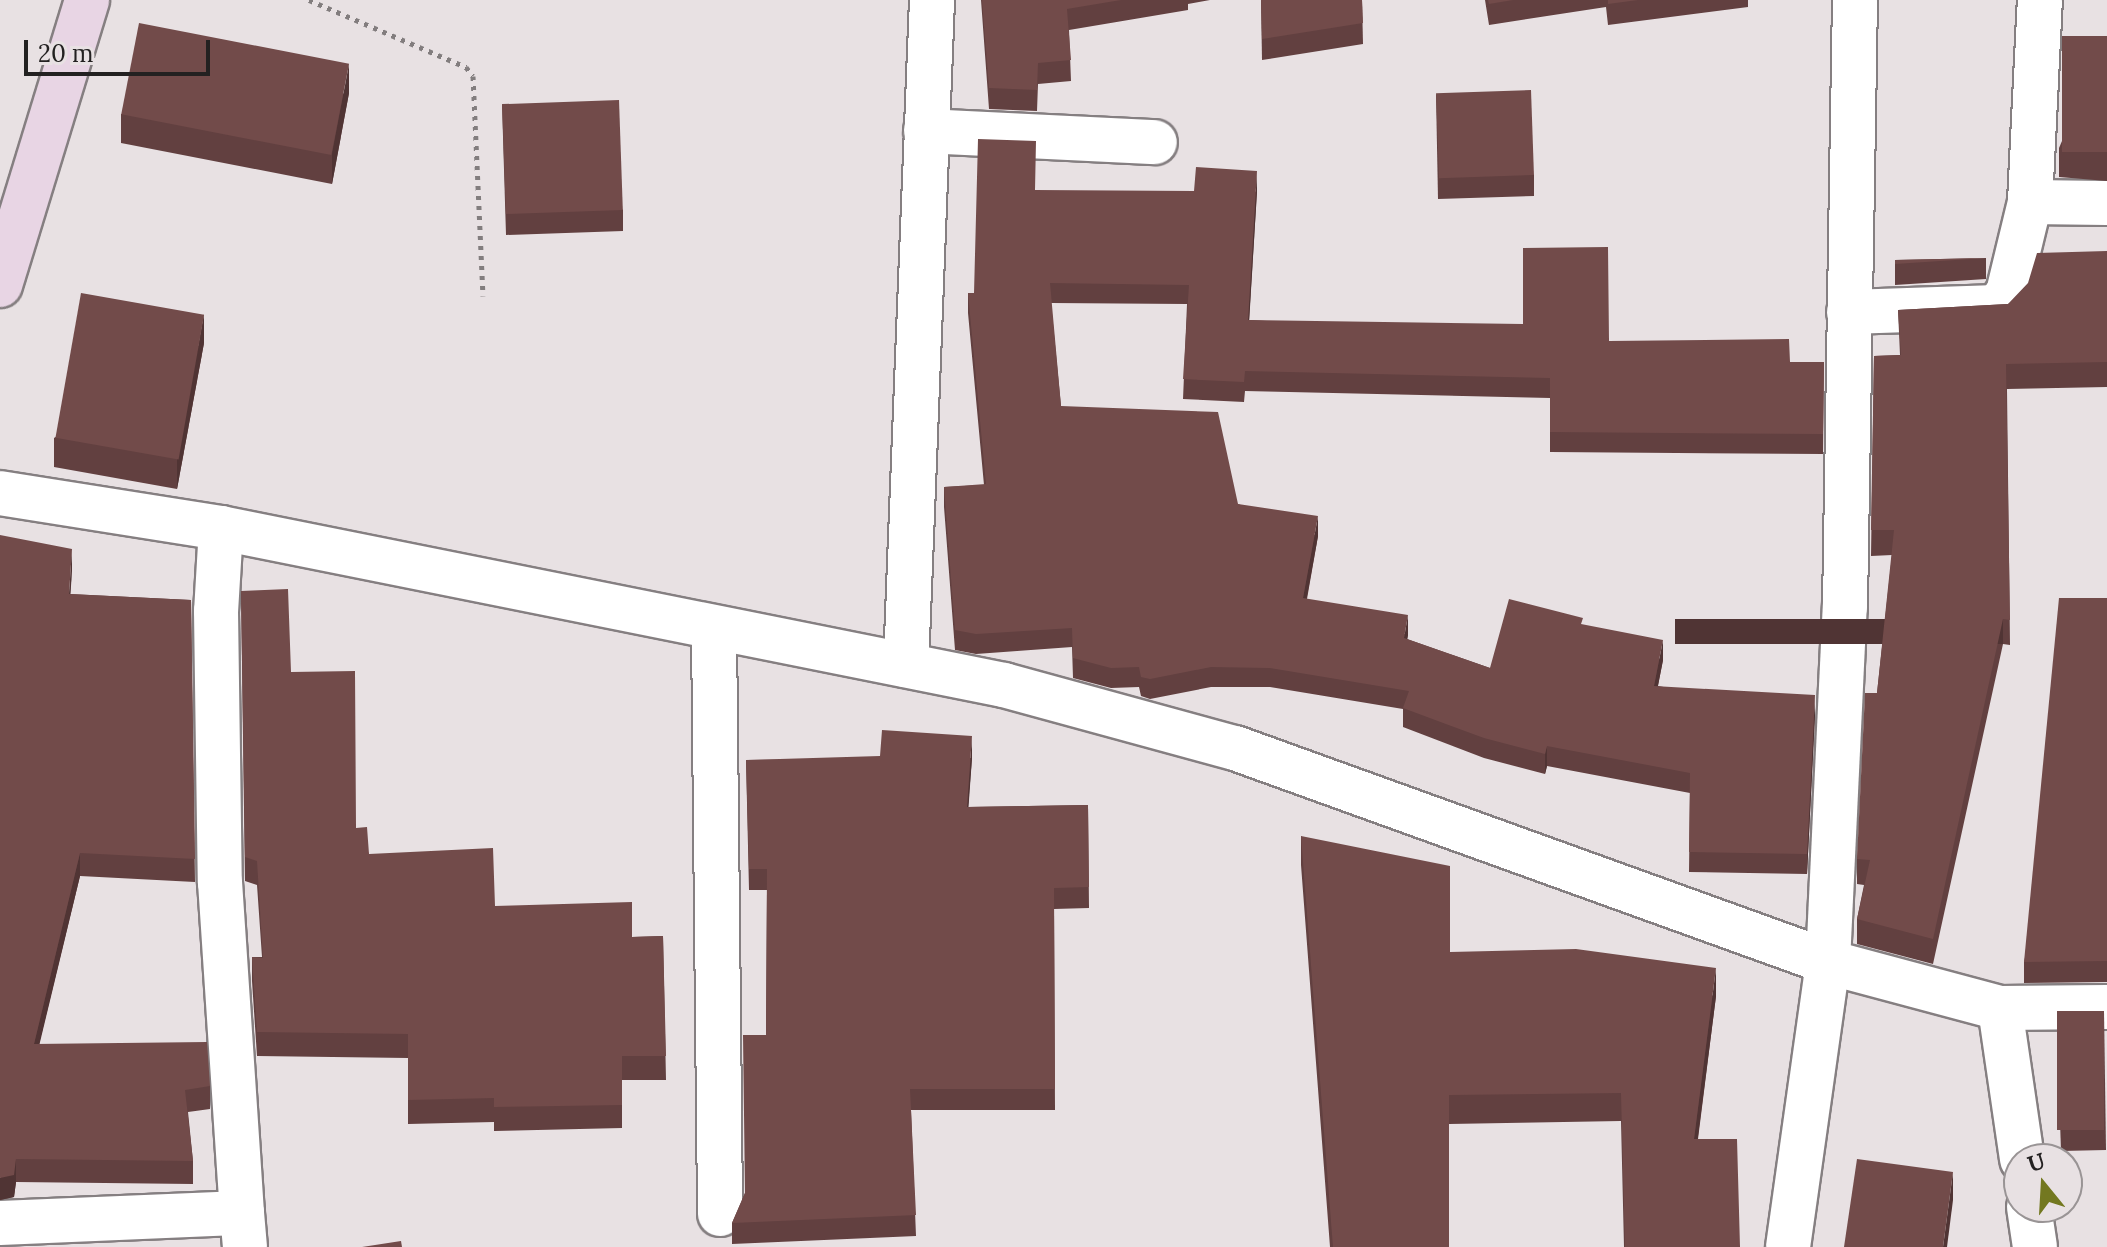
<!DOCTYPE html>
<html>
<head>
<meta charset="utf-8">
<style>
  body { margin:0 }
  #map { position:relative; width:2107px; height:1247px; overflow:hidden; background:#e8e1e3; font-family:Lora,serif }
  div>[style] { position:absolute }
  .path>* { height:5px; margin-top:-2.5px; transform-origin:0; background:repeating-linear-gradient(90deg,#827d7e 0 4px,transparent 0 10px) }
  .roads { filter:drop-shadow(2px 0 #857f81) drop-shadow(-2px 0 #857f81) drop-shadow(0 2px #857f81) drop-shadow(0 -2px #857f81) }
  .minor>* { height:44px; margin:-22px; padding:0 22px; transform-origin:22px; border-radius:22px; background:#fff }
  .secondary>* { height:44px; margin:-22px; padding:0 22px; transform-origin:22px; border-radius:22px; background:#e8d5e4 }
  .wall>* { inset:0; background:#624040 }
  .shaded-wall>* { inset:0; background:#503434; transform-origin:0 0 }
  .building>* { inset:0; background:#724b4a; transform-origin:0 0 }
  span { translate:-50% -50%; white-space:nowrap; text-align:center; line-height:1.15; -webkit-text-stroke:8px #e8e1e3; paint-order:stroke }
  .north { position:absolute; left:2003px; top:1143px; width:80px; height:80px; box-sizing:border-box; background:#e8e1e3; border:2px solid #999495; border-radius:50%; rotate:342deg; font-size:22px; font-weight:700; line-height:32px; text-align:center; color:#232121 }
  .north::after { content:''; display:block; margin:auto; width:28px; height:36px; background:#737820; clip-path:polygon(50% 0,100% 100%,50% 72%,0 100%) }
  .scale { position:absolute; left:24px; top:40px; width:186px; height:36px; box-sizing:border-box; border:4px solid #232121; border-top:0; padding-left:10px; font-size:24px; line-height:28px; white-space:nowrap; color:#232121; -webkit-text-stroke:6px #e8e1e3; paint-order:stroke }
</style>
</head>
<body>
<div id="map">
  <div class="path">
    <i style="left:309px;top:0;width:171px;rotate:23.1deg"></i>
    <i style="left:466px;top:67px;width:11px;rotate:52deg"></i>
    <i style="left:473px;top:76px;width:220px;rotate:87.4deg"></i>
  </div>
  <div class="roads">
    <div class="minor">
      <i style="left:926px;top:131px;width:229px;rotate:2.8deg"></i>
      <i style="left:2030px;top:202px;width:202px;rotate:-87.2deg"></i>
      <i style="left:1849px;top:312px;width:148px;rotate:-1.9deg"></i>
      <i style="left:1997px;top:307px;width:18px;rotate:-52deg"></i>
      <i style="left:2008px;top:293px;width:94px;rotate:-76.4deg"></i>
      <i style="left:2030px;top:202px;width:77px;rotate:0.7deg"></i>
      <i style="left:0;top:493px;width:224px;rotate:9deg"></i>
      <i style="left:221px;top:528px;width:799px;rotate:11.34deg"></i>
      <i style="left:1004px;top:685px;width:239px;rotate:15.3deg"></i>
      <i style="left:1235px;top:748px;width:630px;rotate:19.84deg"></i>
      <i style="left:1828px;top:962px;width:178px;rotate:15deg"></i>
      <i style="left:2000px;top:1008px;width:107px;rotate:-0.5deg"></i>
      <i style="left:221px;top:528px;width:83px;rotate:93.4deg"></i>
      <i style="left:216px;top:611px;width:271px;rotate:89.2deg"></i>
      <i style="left:220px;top:882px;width:332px;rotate:86.2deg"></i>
      <i style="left:714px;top:628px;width:586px;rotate:89.41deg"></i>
      <i style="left:906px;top:665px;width:666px;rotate:-87.76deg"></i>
      <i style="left:2000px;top:1008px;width:153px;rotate:81.7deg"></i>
      <i style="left:2029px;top:1207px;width:40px;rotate:81.5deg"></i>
      <i style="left:0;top:1223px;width:242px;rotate:-2.4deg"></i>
      <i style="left:242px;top:1213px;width:34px;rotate:85deg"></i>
      <i style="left:1788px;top:1247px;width:288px;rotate:-82deg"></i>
      <i style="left:1828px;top:962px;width:355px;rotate:-87.3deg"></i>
      <i style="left:1845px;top:607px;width:607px;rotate:-89.06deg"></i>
    </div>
    <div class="secondary">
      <i style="left:0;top:285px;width:298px;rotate:-73deg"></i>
    </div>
  </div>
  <div class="wall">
    <i style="clip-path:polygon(981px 0,1210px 0,1188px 4px,1188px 10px,1069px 30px,1071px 81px,1038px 84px,1037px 111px,989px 109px)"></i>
    <i style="clip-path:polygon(1261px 0,1362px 0,1363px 44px,1262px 60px)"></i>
    <i style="clip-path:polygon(1485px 0,1748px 0,1748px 7px,1608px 25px,1606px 7px,1489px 25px)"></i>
    <i style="clip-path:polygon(2107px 36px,2107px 181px,2059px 177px,2059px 148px)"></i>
    <i style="clip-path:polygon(349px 93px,332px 184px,121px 143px,121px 114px)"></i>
    <i style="clip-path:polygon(1436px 94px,1534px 175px,1534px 196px,1438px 199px)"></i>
    <i style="clip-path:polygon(502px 104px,623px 210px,623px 231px,506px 235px)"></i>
    <i style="clip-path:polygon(1257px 191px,1249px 320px,1609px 341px,1790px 362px,1824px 362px,1823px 454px,1550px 452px,1550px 398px,1245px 391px,1244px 402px,1183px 399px,1187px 304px,1051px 303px,1061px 406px,1238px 504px,1318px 536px,1307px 599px,1408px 635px,1407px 639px,1490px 668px,1583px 625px,1663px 660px,1658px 686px,1815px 715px,1807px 874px,1689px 872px,1690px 793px,1547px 766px,1545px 774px,1484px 758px,1403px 727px,1403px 709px,1270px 687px,1211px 687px,1150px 699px,1141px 696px,1139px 687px,1111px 688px,1073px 678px,1072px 647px,976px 654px,955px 650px,944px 507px,944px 487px,984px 485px,968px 313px,968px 293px,974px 293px)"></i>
    <i style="clip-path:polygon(2107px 251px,2107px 387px,2007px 389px,2010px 645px,2003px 644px,1933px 964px,1857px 944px,1857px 919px,1864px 885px,1857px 884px,1857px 859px,1877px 693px,1892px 555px,1871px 556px,1874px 356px,1900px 355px,1898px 310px,2008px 304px)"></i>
    <i style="clip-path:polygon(1986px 258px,1986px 279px,1895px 285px,1895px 260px)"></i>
    <i style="clip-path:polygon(204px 343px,177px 489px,54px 467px,54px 438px)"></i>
    <i style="clip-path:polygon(72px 571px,70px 594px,191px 600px,195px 882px,80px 876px,39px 1044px,210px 1086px,210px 1109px,188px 1112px,193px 1161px,193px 1184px,16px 1182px,14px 1197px,0 1200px)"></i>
    <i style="clip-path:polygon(241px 591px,291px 672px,356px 828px,369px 854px,495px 906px,632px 937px,663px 936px,666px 1080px,622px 1080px,622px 1128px,494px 1131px,494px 1122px,408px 1124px,408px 1058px,257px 1056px,252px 981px,252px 957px,262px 957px,257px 885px,245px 881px)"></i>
    <i style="clip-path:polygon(2107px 598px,2107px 982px,2024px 983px,2024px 962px)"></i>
    <i style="clip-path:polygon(972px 758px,968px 807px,1088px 805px,1089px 908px,1054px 909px,1055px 1110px,911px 1110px,916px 1236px,732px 1244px,732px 1223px,745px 1193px,766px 1035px,767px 890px,749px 890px,746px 760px)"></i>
    <i style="clip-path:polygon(1301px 836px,1450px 952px,1716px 996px,1698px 1139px,1740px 1247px,1624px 1247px,1621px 1121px,1449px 1124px,1449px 1247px,1330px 1247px,1301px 865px)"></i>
    <i style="clip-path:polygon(2104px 1011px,2106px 1150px,2061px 1151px,2057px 1032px)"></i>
  </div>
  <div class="shaded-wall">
    <i style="clip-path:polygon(349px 64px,349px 93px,332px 184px,332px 154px)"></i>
    <i style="clip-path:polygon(1257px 171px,1257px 191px,1248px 340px,1248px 320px)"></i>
    <i style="clip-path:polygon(204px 314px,204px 343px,177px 489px,177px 459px)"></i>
    <i style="clip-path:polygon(1318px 516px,1318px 536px,1303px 618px,1303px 598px)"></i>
    <i style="clip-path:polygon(72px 549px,72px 571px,69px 616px,69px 594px)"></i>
    <i style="clip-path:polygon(1408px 615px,1408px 635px,1404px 658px,1404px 638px)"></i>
    <i style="left:2003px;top:619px;width:25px;height:328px;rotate:90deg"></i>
    <i style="clip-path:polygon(1663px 640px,1663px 660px,1654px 705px,1654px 686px)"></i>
    <i style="clip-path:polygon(1815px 695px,1815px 715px,1807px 874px,1807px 854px)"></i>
    <i style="clip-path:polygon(972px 736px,972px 758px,967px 828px,967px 807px)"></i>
    <i style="clip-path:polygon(1547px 746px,1547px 766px,1545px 774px,1545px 754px)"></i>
    <i style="clip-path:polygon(80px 853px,80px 876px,34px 1067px,34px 1044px)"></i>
    <i style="clip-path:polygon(1716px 968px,1716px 996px,1694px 1167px,1694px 1139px)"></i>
    <i style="clip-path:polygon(16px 1159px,16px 1182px,14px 1197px,0 1200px,0 1178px)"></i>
    <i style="clip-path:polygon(1953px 1172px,1953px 1200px,1947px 1247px,1943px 1247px)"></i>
  </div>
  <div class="building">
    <i style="clip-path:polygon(982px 0,1121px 0,1067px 9px,1071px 60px,1038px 63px,1037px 90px,989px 88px)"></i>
    <i style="clip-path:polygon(1261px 0,1362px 0,1363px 23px,1262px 39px)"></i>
    <i style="clip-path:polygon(1488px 0,1513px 0,1489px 4px)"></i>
    <i style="clip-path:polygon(1608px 0,1638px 0,1608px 4px)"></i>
    <i style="left:139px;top:23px;width:214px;height:93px;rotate:11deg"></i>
    <i style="left:2107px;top:36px;width:116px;height:45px;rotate:90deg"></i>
    <i style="left:1531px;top:90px;width:85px;height:95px;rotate:88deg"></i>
    <i style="left:619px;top:100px;width:110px;height:117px;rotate:88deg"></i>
    <i style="clip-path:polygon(978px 139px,1036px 141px,1035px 190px,1194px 191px,1196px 167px,1257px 171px,1248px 320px,1523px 324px,1523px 248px,1608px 247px,1609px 341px,1789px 339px,1790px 362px,1824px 362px,1823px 434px,1550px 432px,1550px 378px,1245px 371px,1244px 382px,1183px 379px,1189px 285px,1050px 283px,1061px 406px,1218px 412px,1238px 504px,1318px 516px,1303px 598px,1408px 615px,1404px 638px,1490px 668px,1509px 599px,1583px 618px,1581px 624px,1663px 640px,1654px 686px,1815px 695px,1807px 854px,1689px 852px,1690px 773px,1547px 746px,1545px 754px,1484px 738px,1403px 708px,1409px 691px,1270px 668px,1211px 667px,1150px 679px,1141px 677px,1139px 667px,1111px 668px,1073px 658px,1072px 628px,976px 634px,955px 630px,944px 487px,986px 484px,968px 293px,974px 293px)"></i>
    <i style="clip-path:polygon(2107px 251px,2107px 362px,2006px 364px,2010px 620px,2003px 619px,1933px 939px,1857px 919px,1870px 860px,1857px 859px,1865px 693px,1877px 693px,1894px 530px,1871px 530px,1874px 356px,1901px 355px,1898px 310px,2008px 304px,2028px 283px,2037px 253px)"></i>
    <i style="clip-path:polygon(1986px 258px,1895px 264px,1895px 260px)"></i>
    <i style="left:81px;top:293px;width:125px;height:147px;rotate:10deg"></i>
    <i style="clip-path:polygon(0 535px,72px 549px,69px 594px,191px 600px,195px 859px,80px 853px,34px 1044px,207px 1042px,210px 1086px,185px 1090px,193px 1161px,16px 1159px,14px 1175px,0 1178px)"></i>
    <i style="clip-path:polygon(288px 589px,291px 672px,355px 671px,356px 828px,367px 827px,369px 854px,493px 848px,495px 906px,632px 902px,632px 937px,663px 936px,666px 1056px,622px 1056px,622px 1105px,494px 1107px,494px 1098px,408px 1100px,408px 1034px,257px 1032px,252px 957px,263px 958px,257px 861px,245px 857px,241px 591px)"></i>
    <i style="clip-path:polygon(2059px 598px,2107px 598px,2107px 961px,2024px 962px)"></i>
    <i style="clip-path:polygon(882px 730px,972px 736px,967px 807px,1088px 805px,1089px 887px,1054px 888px,1055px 1089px,910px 1089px,916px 1215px,732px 1223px,745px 1193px,743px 1035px,766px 1035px,767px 869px,749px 869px,746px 760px,880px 756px)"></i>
    <i style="clip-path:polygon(1301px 836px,1450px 866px,1450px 952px,1576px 949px,1716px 968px,1694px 1139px,1737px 1139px,1740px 1247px,1625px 1247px,1621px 1093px,1449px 1095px,1449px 1247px,1333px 1247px)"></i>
    <i style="left:2057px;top:1011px;width:47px;height:119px"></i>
    <i style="clip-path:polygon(1857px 1159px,1953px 1172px,1943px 1247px,1844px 1247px)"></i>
    <i style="clip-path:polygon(401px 1241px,402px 1247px,362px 1247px)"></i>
  </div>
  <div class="north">U</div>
  <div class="scale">20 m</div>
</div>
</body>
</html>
